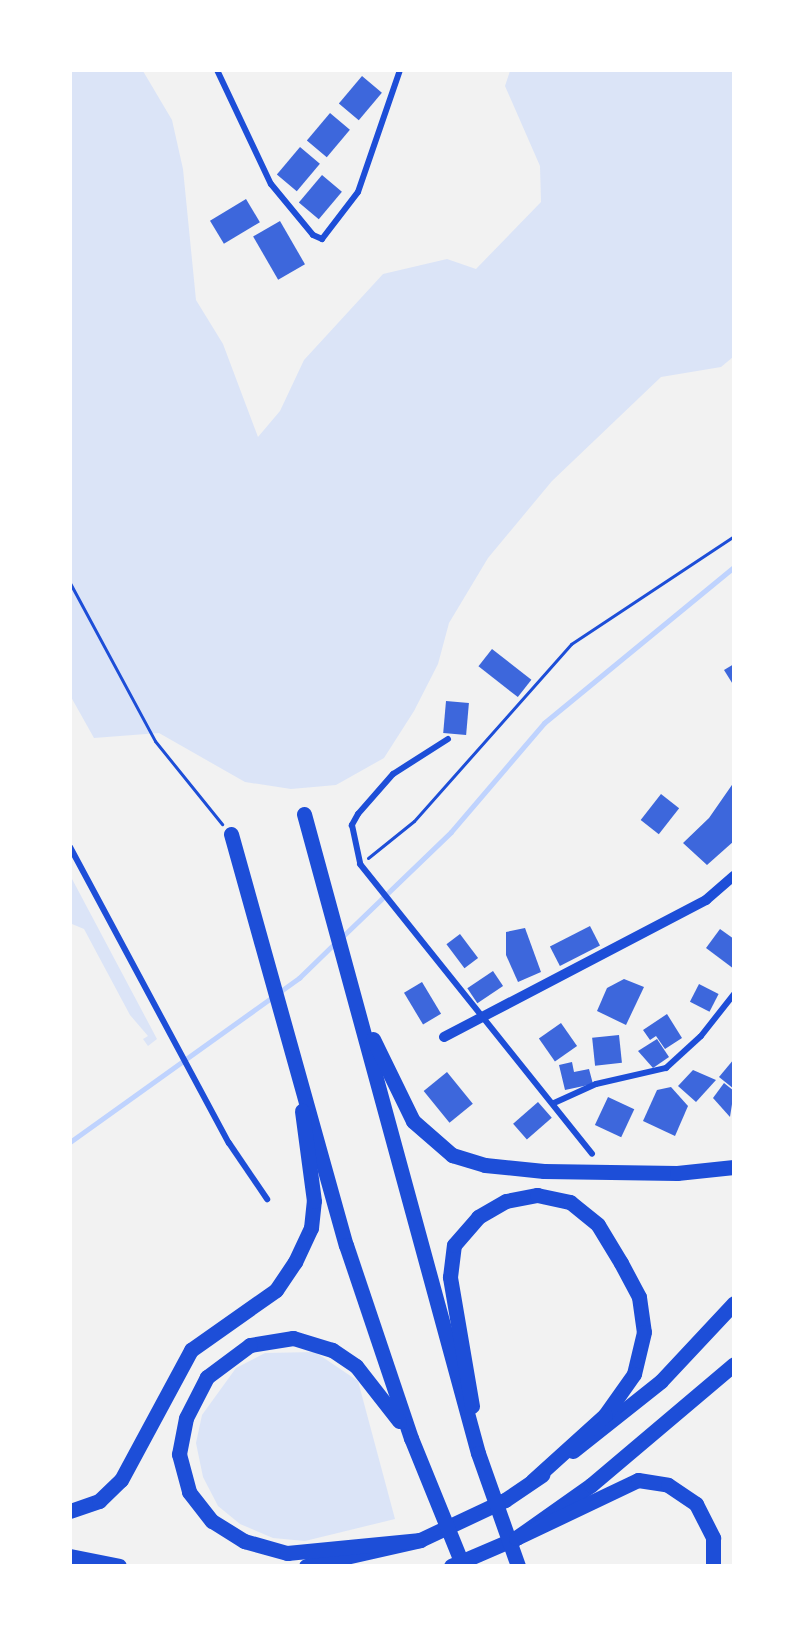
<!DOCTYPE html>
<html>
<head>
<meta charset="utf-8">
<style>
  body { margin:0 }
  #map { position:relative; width:804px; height:1636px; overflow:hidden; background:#f2f2f2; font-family:"Nunito Sans",sans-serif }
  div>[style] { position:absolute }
  .green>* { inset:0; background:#dbe4f7 }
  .stream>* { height:4.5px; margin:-2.25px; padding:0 2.25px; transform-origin:2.25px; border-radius:2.25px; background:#bfd3fe }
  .building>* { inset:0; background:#3d67dc; transform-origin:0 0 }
  .path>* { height:3px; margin:-1.5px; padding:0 1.5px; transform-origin:1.5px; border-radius:1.5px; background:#1d4ed8 }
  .minor>* { height:6px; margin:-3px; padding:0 3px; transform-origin:3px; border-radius:3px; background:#1d4ed8 }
  .tertiary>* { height:10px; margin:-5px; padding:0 5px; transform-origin:5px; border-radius:5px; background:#1d4ed8 }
  .primary>* { height:15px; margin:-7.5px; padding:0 7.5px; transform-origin:7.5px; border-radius:7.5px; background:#1d4ed8 }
  .trunk>* { height:15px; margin:-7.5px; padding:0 7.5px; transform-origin:7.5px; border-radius:7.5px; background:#1d4ed8 }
  span { translate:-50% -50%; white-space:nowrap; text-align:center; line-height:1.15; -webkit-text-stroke:6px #fff; paint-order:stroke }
  .frame { position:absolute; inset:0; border:72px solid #fff; pointer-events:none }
</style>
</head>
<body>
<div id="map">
  <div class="green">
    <i style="clip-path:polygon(70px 71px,143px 71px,172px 120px,183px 169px,196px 300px,223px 344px,258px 437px,280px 411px,304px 360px,383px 274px,447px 259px,476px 269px,541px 202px,540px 166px,505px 86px,510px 71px,733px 71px,733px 357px,721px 367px,661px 377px,552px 481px,488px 558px,449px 623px,438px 664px,414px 711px,384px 758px,336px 785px,291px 789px,245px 782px,159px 733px,94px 738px,71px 697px)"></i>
    <i style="clip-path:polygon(71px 877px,157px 1039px,148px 1046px,143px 1039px,148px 1036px,130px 1015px,84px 929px,72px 924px)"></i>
    <i style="clip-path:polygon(315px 1352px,358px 1381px,395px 1519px,305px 1541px,273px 1538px,240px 1524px,218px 1506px,203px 1477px,196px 1443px,202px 1415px,236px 1368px,265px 1353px)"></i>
  </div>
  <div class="stream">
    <i style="left:342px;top:937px;width:151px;rotate:-43.9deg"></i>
    <i style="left:451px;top:832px;width:143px;rotate:-49.5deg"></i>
    <i style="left:544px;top:723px;width:246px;rotate:-39.4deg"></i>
    <i style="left:70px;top:1142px;width:282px;rotate:-35.6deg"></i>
    <i style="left:299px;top:978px;width:50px;rotate:-44.2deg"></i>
  </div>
  <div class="building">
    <i style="left:362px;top:76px;width:26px;height:36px;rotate:40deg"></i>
    <i style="left:330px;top:113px;width:26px;height:36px;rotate:40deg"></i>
    <i style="left:300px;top:147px;width:26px;height:36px;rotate:40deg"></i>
    <i style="left:322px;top:175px;width:26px;height:36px;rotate:40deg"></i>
    <i style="left:246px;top:199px;width:27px;height:42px;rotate:59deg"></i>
    <i style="left:280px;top:221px;width:50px;height:31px;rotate:60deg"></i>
    <i style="left:492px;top:649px;width:50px;height:22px;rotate:38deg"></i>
    <i style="clip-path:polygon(734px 664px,734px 686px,724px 670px)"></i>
    <i style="left:446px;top:701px;width:23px;height:32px;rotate:5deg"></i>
    <i style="clip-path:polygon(734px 782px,734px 841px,707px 865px,683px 843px,709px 818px)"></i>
    <i style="left:661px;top:794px;width:23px;height:33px;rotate:38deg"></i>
    <i style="left:590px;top:926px;width:22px;height:45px;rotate:63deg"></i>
    <i style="clip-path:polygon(525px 928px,541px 972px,518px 982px,506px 955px,506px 932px)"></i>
    <i style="clip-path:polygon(720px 929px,734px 939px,734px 969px,706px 948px)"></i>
    <i style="left:460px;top:934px;width:30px;height:17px;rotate:53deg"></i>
    <i style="left:493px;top:971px;width:18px;height:31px;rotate:56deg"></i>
    <i style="clip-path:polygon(624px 979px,644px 987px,626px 1025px,597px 1011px,607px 988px)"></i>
    <i style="left:422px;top:982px;width:37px;height:21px;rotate:59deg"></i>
    <i style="left:699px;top:984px;width:22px;height:20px;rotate:27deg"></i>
    <i style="clip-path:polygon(667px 1014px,682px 1038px,665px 1049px,656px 1036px,650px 1040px,643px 1030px)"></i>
    <i style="left:561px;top:1023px;width:28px;height:27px;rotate:55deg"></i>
    <i style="left:619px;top:1035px;width:28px;height:27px;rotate:84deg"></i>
    <i style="clip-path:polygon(657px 1039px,669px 1057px,653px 1068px,638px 1051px)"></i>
    <i style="clip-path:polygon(734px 1059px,734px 1089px,719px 1077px)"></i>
    <i style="clip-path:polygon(572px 1062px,574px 1072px,589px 1069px,593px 1084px,565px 1090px,559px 1065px)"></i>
    <i style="clip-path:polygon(693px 1070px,716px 1080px,696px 1102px,678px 1086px)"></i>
    <i style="left:447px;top:1072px;width:41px;height:30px;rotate:51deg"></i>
    <i style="clip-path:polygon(724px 1083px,734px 1091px,730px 1117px,713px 1098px)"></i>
    <i style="clip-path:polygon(671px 1087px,688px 1106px,675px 1136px,643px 1121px,657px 1090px)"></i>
    <i style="left:608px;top:1097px;width:29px;height:31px;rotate:25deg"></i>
    <i style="left:538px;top:1102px;width:21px;height:33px;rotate:49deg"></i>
  </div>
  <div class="path">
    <i style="left:70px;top:583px;width:179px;rotate:61.7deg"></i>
    <i style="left:155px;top:741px;width:107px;rotate:51.1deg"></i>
    <i style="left:368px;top:858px;width:59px;rotate:-38.8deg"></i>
    <i style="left:414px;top:821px;width:237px;rotate:-48.4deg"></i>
    <i style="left:571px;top:644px;width:196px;rotate:-33.5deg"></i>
  </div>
  <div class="minor">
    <i style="left:217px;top:70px;width:126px;rotate:64.7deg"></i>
    <i style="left:271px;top:184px;width:66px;rotate:50.5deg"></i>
    <i style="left:313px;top:235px;width:10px;rotate:24deg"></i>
    <i style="left:322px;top:239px;width:59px;rotate:-52.5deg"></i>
    <i style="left:358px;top:192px;width:129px;rotate:-71deg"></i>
    <i style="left:448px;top:739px;width:65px;rotate:147.5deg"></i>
    <i style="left:393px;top:774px;width:53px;rotate:131.2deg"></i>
    <i style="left:358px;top:814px;width:13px;rotate:119deg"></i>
    <i style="left:352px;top:825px;width:40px;rotate:78deg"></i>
    <i style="left:360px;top:864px;width:371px;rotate:51.3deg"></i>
    <i style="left:70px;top:847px;width:336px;rotate:61.8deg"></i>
    <i style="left:229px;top:1143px;width:68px;rotate:55.8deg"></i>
    <i style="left:554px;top:1103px;width:46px;rotate:-24.3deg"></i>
    <i style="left:596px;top:1084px;width:72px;rotate:-12.9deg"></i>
    <i style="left:666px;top:1068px;width:47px;rotate:-42.4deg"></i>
    <i style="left:701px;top:1036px;width:53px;rotate:-51.8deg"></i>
  </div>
  <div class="tertiary">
    <i style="left:444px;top:1037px;width:296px;rotate:-27.6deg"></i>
    <i style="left:706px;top:900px;width:37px;rotate:-41deg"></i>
  </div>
  <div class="primary">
    <i style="left:573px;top:1451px;width:112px;rotate:-38.5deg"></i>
    <i style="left:661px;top:1381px;width:107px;rotate:-46.9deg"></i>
    <i style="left:70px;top:1556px;width:50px;rotate:11.5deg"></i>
    <i style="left:306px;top:1566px;width:117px;rotate:-12.8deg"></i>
    <i style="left:420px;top:1540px;width:94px;rotate:-25.2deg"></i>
    <i style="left:505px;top:1500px;width:45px;rotate:-34deg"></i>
    <i style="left:451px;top:1566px;width:71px;rotate:-23.3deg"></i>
    <i style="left:516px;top:1538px;width:92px;rotate:-35.2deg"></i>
    <i style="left:591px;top:1485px;width:187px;rotate:-40.2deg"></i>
  </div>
  <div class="trunk">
    <i style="left:304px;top:814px;width:662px;rotate:74.77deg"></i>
    <i style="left:478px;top:1453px;width:120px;rotate:70.5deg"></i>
    <i style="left:231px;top:834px;width:427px;rotate:74.4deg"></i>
    <i style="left:346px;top:1245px;width:204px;rotate:71.4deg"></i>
    <i style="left:411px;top:1438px;width:138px;rotate:67.9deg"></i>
    <i style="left:373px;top:1039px;width:91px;rotate:64deg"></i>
    <i style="left:413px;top:1121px;width:52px;rotate:41.1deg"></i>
    <i style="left:452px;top:1155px;width:34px;rotate:17deg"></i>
    <i style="left:485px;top:1165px;width:59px;rotate:5.8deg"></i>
    <i style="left:544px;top:1171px;width:133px;rotate:0.9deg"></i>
    <i style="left:677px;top:1173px;width:57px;rotate:-6deg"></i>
    <i style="left:472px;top:1406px;width:131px;rotate:-99.7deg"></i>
    <i style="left:450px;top:1277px;width:32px;rotate:-83deg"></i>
    <i style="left:454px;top:1245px;width:37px;rotate:-49deg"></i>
    <i style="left:478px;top:1217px;width:32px;rotate:-30deg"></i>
    <i style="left:506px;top:1201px;width:32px;rotate:-11deg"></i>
    <i style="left:537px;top:1195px;width:34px;rotate:12deg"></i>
    <i style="left:570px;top:1202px;width:36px;rotate:39deg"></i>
    <i style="left:598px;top:1225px;width:44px;rotate:58.8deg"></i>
    <i style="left:621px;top:1263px;width:38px;rotate:62deg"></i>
    <i style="left:639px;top:1297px;width:35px;rotate:82deg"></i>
    <i style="left:644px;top:1332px;width:43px;rotate:103.4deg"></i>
    <i style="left:634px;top:1374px;width:50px;rotate:125.3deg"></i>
    <i style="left:605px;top:1415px;width:98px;rotate:137.9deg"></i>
    <i style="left:399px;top:1421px;width:70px;rotate:-128deg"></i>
    <i style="left:356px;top:1366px;width:29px;rotate:-146deg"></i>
    <i style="left:332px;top:1350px;width:41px;rotate:-162.9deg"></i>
    <i style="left:293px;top:1338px;width:44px;rotate:170.8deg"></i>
    <i style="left:250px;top:1345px;width:54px;rotate:143.3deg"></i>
    <i style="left:207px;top:1377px;width:46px;rotate:117.1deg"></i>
    <i style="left:186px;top:1418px;width:37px;rotate:101deg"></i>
    <i style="left:179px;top:1454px;width:39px;rotate:75deg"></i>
    <i style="left:189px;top:1492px;width:37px;rotate:52deg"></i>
    <i style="left:212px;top:1521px;width:38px;rotate:32deg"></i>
    <i style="left:244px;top:1541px;width:45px;rotate:15.6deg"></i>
    <i style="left:287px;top:1553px;width:134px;rotate:-5.6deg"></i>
    <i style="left:70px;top:1511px;width:31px;rotate:-19deg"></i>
    <i style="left:99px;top:1501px;width:30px;rotate:-44deg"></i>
    <i style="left:121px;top:1480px;width:148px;rotate:-61.7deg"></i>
    <i style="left:191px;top:1350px;width:104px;rotate:-35.2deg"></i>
    <i style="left:276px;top:1290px;width:34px;rotate:-56deg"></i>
    <i style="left:295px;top:1262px;width:38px;rotate:-65deg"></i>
    <i style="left:311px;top:1228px;width:27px;rotate:-84deg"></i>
    <i style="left:314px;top:1201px;width:91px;rotate:-97.6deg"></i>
    <i style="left:516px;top:1538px;width:135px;rotate:-25.4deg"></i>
    <i style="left:638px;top:1480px;width:30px;rotate:9deg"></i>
    <i style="left:668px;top:1485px;width:34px;rotate:34deg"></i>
    <i style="left:696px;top:1504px;width:38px;rotate:63deg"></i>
    <i style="left:713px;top:1538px;width:28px;rotate:90deg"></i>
  </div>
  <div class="frame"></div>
</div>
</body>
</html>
